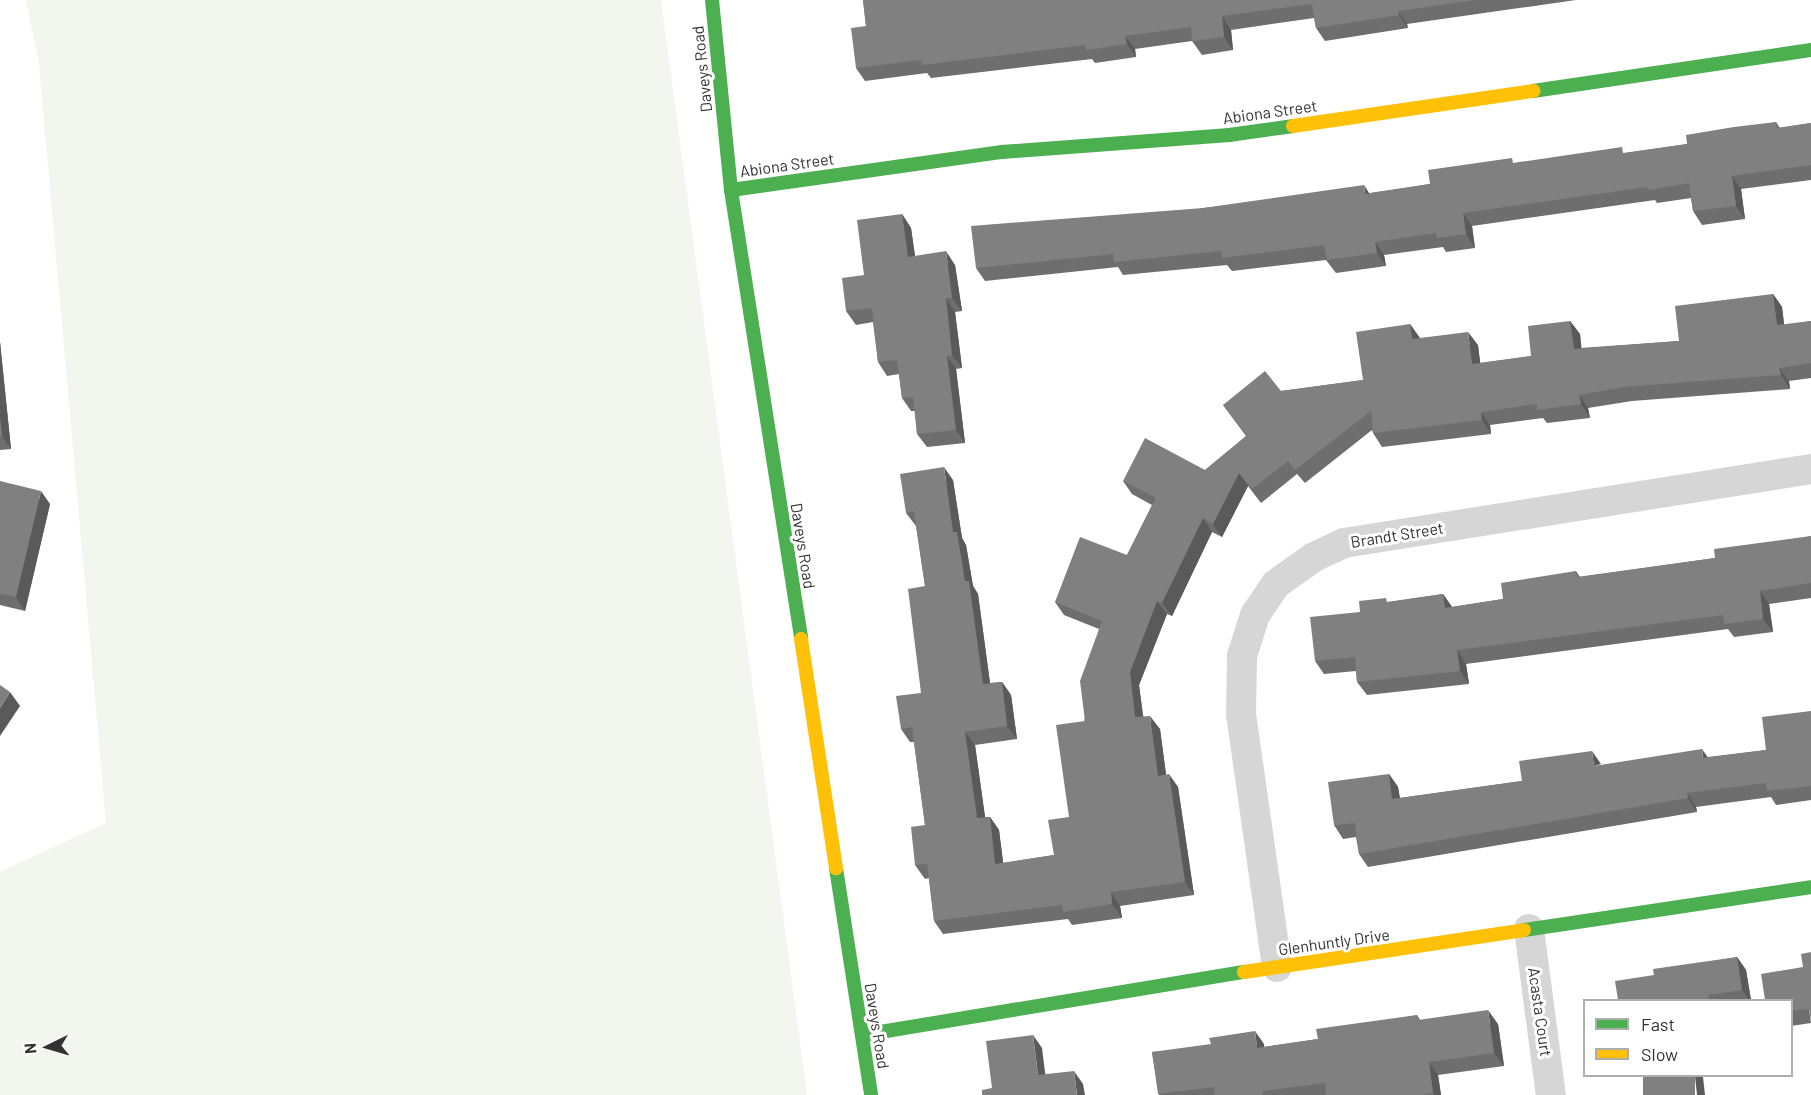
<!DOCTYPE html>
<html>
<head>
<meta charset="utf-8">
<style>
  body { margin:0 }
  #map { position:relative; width:1811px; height:1095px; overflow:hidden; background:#fff; font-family:Barlow,sans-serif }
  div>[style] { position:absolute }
  .green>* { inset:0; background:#f3f6ee }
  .street>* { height:30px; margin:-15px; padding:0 15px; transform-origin:15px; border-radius:15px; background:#d6d6d6 }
  .fast>* { height:14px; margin:-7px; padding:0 7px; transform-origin:7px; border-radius:7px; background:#4caf50 }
  .slow>* { height:14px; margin:-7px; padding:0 7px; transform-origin:7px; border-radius:7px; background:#ffc107 }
  .wall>* { inset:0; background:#6e6e6e }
  .shaded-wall>* { inset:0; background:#5a5a5a }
  .building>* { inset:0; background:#808080; transform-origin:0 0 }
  span { translate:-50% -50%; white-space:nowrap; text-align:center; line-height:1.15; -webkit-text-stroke:6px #fff; paint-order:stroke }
  .street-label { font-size:16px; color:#323232 }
  .legend { position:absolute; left:1583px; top:999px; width:210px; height:78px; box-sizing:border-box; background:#fff; border:2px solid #adadad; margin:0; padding:8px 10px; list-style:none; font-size:18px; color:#323232 }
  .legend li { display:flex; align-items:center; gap:12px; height:30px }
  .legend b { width:30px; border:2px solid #adadad }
  .north { position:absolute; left:18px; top:1017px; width:60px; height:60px; -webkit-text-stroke:4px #fff; paint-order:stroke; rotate:265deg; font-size:16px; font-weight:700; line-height:24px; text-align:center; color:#323232 }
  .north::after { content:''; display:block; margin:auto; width:21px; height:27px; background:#323232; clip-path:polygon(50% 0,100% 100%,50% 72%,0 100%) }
</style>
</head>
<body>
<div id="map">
  <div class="green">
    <i style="clip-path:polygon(26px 0,661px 0,807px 1095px,0 1095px,0 872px,106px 823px,39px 64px)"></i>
  </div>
  <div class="street">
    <i style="left:1529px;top:929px;width:167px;rotate:82.5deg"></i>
    <i style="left:1277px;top:967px;width:255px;rotate:-98.1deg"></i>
    <i style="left:1241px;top:715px;width:59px;rotate:-89deg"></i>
    <i style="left:1242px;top:656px;width:43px;rotate:-72.4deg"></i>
    <i style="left:1255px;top:615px;width:37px;rotate:-56deg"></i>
    <i style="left:1276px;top:584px;width:47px;rotate:-35.4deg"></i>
    <i style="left:1314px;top:557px;width:33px;rotate:-25deg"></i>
    <i style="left:1344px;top:543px;width:473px;rotate:-9deg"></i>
  </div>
  <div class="fast">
    <i style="left:712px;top:0;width:191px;rotate:84.3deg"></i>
    <i style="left:731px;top:190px;width:454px;rotate:81.1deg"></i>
    <i style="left:1533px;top:91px;width:281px;rotate:-8.4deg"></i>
    <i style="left:731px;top:190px;width:274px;rotate:-8deg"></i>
    <i style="left:1002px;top:152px;width:228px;rotate:-4.3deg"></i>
    <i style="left:1229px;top:135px;width:65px;rotate:-8deg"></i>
    <i style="left:836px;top:868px;width:230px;rotate:81.2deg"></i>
    <i style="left:1524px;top:930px;width:290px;rotate:-8.5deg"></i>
    <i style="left:862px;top:1035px;width:387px;rotate:-9.4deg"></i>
  </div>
  <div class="slow">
    <i style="left:1293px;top:126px;width:243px;rotate:-8.3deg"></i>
    <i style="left:801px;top:639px;width:232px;rotate:81.3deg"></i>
    <i style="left:1244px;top:972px;width:283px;rotate:-8.5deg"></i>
  </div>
  <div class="wall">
    <i style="clip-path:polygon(863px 0,1576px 0,1407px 24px,1408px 28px,1325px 41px,1316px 28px,1314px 18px,1231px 30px,1233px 50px,1202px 55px,1192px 41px,1135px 49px,1136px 57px,1095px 63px,1092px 59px,931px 78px,927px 73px,865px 81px,856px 68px,866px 26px)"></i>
    <i style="clip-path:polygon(1776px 122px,1780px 128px,1811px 123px,1811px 180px,1741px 189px,1745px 219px,1702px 225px,1693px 211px,1691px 198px,1657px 203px,1655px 200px,1472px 226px,1475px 248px,1446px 252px,1443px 247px,1384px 255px,1386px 266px,1336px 273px,1326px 260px,1232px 271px,1227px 265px,1123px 275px,1118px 267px,985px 281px,976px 268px,1203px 208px,1370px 193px,1430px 184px,1516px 163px,1626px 153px,1687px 144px)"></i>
    <i style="clip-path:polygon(902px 214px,911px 228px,915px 256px,955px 265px,962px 311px,955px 312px,962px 368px,956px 369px,965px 443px,927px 447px,917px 434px,915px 411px,911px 411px,902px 398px,899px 374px,887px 376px,878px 362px,873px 322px,856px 325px,846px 311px,864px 275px)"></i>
    <i style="clip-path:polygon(1773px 294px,1782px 307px,1784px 325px,1811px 321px,1811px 378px,1789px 381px,1790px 389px,1632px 401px,1588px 408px,1590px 418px,1547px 423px,1543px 418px,1490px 425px,1491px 434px,1382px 447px,1373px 433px,1372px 430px,1305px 483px,1297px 474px,1261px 503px,1248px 486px,1222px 537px,1212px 532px,1172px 616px,1167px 614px,1139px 685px,1143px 716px,1160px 729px,1166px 775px,1178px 787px,1194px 895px,1120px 906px,1122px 918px,1072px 925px,1068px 919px,943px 934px,934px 921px,929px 878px,925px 879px,915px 865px,925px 825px,914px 742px,910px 742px,901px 729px,921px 693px,925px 586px,916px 526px,906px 513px,953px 480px,962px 538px,966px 545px,973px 586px,978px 594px,990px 683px,1002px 682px,1011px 695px,1017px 739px,975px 745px,985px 817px,990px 817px,999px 830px,1003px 863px,1054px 855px,1069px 817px,1099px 629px,1064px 615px,1055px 602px,1127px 555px,1152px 505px,1132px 494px,1123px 481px,1205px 470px,1246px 436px,1223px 405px,1281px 391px,1363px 380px,1410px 324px,1420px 338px,1478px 345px,1480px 363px,1531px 356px,1570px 321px,1580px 334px,1581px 348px,1679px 341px)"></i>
    <i style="clip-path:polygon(0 342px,11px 449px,0 450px)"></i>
    <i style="clip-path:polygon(0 481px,50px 504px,25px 611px,0 605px)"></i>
    <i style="clip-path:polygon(1811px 536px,1811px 598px,1769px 604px,1773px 632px,1734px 637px,1728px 629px,1466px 664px,1469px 684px,1367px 695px,1357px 682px,1356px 671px,1324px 674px,1315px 661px,1389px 602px,1443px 594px,1452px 607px,1503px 599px,1576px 571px,1580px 577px,1715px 558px)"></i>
    <i style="clip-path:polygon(1811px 711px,1811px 800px,1776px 805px,1771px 797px,1696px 807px,1697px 812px,1368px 867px,1359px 854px,1356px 837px,1343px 839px,1334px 825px,1389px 774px,1398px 787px,1400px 798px,1522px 781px,1601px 765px,1708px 757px,1766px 750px)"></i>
    <i style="clip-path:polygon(1737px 957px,1746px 970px,1751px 1000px,1618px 1000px,1654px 975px)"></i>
    <i style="clip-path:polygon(1803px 967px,1811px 1023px,1791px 1026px,1791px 1000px)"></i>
    <i style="clip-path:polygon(1417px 1015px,1420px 1020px,1498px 1024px,1504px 1066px,1438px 1075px,1441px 1095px,1159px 1095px,1152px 1052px,1264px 1044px,1264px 1047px,1318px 1039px)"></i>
  </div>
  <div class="shaded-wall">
    <i style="clip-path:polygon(1398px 11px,1407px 24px,1408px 28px,1399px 15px)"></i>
    <i style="clip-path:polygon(1222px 16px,1231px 30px,1233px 50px,1224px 37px)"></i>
    <i style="clip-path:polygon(1125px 36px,1135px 49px,1136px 57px,1127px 44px)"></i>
    <i style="clip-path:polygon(1732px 176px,1741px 189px,1745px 219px,1736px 206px)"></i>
    <i style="clip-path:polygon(1364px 185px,1373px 199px,1365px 194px)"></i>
    <i style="clip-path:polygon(1463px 213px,1472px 226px,1475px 248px,1466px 234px)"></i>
    <i style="clip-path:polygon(902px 214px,911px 228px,917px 270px,908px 257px)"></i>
    <i style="clip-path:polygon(1375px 242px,1384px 255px,1386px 266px,1377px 253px)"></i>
    <i style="clip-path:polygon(946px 251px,955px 265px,962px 311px,952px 298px)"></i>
    <i style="clip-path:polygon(1773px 294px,1782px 307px,1786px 339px,1777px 325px)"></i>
    <i style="clip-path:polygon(946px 298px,955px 312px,962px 368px,952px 355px)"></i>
    <i style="clip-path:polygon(1570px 321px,1580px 334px,1583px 362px,1574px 349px)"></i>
    <i style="clip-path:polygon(1410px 324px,1419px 337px,1422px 352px,1412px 339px)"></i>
    <i style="clip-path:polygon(1468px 332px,1478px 345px,1482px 377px,1472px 364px)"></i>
    <i style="clip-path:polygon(0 342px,11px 449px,2px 436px,0 418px)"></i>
    <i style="clip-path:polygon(947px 356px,956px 369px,965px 443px,956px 430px)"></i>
    <i style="clip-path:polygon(1779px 368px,1789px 381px,1790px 389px,1781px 375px)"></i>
    <i style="clip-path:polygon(1579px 395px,1588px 408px,1590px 418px,1581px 404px)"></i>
    <i style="clip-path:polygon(1481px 412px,1490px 425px,1491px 434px,1482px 420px)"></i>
    <i style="clip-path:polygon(944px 467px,953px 480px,962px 538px,966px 545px,973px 586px,978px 594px,992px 698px,983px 684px,953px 532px)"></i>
    <i style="clip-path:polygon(1239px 473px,1248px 486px,1222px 537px,1213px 524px)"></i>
    <i style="clip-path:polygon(41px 491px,50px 504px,25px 611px,16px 597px)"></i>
    <i style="clip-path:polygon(1203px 518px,1212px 532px,1172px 616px,1162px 603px)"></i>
    <i style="clip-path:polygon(1760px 591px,1769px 604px,1773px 632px,1763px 619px)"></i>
    <i style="clip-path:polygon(1443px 594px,1452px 607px,1445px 608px)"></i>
    <i style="clip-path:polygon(1157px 601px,1167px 614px,1139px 685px,1145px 731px,1135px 717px,1130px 672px)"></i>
    <i style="clip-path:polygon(1457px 650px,1466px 664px,1469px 684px,1460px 671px)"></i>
    <i style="clip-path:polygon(1002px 682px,1011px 695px,1017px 739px,1007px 726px)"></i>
    <i style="clip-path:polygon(10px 692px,20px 706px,0 736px,0 708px)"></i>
    <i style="clip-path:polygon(1150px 716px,1160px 729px,1168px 789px,1158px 776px)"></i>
    <i style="clip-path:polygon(965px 732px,975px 745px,987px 831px,977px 818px)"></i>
    <i style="clip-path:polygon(1702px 749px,1711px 762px,1703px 758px)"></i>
    <i style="clip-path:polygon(1592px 751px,1601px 764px,1594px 766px)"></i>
    <i style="clip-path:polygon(1169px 774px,1178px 787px,1194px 895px,1185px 882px)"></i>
    <i style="clip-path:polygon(1389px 774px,1398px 787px,1402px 812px,1392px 799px)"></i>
    <i style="clip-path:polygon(1687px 793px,1696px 807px,1697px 812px,1688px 798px)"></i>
    <i style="clip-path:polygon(990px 817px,999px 830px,1005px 877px,995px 864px)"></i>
    <i style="clip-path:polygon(1111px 892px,1120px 906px,1122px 918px,1112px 904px)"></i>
    <i style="clip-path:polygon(1737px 957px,1746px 970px,1751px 1000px,1749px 1000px,1742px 990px)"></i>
    <i style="clip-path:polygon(1488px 1010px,1498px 1024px,1504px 1066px,1494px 1053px)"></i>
    <i style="clip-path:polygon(1255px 1031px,1264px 1044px,1266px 1061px,1257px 1048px)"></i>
    <i style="clip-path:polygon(1033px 1035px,1042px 1048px,1047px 1088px,1038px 1075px)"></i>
    <i style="clip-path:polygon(1429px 1062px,1438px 1075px,1441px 1095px,1435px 1095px,1433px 1093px)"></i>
    <i style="clip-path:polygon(1074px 1071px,1083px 1084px,1085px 1095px,1077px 1095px)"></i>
    <i style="clip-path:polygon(1695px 1076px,1702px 1076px,1703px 1077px,1705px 1095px,1697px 1095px)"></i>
  </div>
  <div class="building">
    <i style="clip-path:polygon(863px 0,1475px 0,1398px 11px,1399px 15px,1316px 28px,1312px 4px,1222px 16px,1224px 37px,1192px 41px,1191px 27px,1125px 36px,1127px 44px,1086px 50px,1085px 45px,922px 65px,921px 60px,856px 68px,851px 28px,866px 26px)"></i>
    <i style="clip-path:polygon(1776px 122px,1777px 128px,1811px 123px,1811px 165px,1732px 176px,1736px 206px,1693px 211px,1689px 183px,1648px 190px,1647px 187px,1463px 213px,1466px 234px,1437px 238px,1436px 233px,1375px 242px,1377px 253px,1327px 260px,1324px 245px,1222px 258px,1221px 251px,1114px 262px,1113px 254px,976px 268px,971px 226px,1203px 208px,1364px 185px,1365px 194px,1430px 184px,1428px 170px,1512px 158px,1513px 163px,1622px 147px,1623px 153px,1687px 144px,1686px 135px,1734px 127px)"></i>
    <i style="clip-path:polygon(902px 214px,908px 257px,946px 251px,952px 298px,946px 298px,952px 355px,947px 356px,956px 430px,917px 434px,913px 397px,902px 398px,897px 360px,878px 362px,872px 308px,846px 311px,842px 278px,864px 275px,857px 220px)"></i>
    <i style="clip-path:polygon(1773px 294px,1777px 325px,1811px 321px,1811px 363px,1779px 368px,1781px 375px,1623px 387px,1579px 395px,1581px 404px,1537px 410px,1537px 404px,1481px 412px,1482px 420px,1373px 433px,1371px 411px,1295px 470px,1288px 461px,1252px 489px,1239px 473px,1213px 524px,1203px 518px,1162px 603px,1157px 601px,1130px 672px,1135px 717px,1150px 716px,1158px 776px,1169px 774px,1185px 882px,1111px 892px,1112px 904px,1063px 912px,1062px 905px,934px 921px,927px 864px,915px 865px,911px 827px,925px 825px,912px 727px,901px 729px,896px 696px,921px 693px,908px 589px,925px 586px,914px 511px,906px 513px,900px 474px,944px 467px,953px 532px,957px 532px,965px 581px,969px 581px,983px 684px,1002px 682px,1007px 726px,965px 732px,977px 818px,990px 817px,995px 864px,1054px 855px,1048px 820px,1069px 817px,1056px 725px,1085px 721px,1080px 681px,1102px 621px,1055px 602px,1080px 537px,1127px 555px,1156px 498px,1123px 481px,1145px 438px,1205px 470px,1247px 436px,1223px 405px,1265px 371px,1281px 391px,1363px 380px,1356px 332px,1410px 324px,1412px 339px,1468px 332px,1472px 364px,1531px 356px,1528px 326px,1570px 321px,1574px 349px,1679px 341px,1675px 306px)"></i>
    <i style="clip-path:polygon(0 418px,2px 436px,0 436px)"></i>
    <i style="clip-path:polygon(0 481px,41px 491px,16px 597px,0 594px)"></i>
    <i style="clip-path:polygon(1811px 536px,1811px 583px,1760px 591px,1763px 619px,1724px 624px,1723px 615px,1457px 650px,1460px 671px,1357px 682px,1355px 657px,1315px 661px,1310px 617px,1360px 612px,1359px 601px,1386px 598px,1387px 602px,1443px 594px,1445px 608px,1503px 599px,1501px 583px,1576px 571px,1577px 577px,1715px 558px,1714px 549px)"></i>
    <i style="clip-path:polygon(0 685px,10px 692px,0 708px)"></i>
    <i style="clip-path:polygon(1811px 711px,1811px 786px,1767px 791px,1766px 783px,1687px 793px,1688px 798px,1359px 854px,1355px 823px,1334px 825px,1328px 782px,1389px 774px,1392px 799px,1522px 781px,1519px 761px,1592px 751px,1594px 766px,1702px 749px,1703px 758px,1766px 750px,1762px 717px)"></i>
    <i style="clip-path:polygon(1811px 952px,1811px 1020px,1809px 1009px,1791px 1011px,1791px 1000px,1765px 1000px,1761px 974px,1803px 967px,1801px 954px)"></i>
    <i style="clip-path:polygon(1737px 957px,1742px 990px,1708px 995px,1709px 1000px,1618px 1000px,1615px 981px,1654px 975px,1653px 969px)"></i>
    <i style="clip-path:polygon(1488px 1010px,1494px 1053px,1429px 1062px,1433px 1093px,1421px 1095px,1326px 1095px,1325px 1083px,1263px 1091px,1263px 1095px,1215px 1095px,1214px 1087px,1158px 1094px,1152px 1052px,1211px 1044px,1209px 1038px,1255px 1031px,1257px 1048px,1318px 1039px,1316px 1029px,1417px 1015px,1418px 1020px)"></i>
    <i style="clip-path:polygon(1033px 1035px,1038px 1075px,1074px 1071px,1077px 1095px,982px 1095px,982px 1090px,992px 1088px,986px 1041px)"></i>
    <i style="left:1643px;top:1076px;width:52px;height:19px"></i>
  </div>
  <div class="street-label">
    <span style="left:702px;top:69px;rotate:-96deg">Daveys Road</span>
    <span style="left:1270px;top:112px;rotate:-8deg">Abiona Street</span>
    <span style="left:787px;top:165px;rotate:-8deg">Abiona Street</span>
    <span style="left:1397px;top:535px;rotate:-9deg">Brandt Street</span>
    <span style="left:803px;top:546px;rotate:81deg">Daveys Road</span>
    <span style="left:1334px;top:942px;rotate:-8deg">Glenhuntly Drive</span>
    <span style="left:1540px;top:1012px;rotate:82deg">Acasta Court</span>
    <span style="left:877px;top:1026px;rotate:81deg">Daveys Road</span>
  </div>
  <ul class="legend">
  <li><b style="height:8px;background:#4caf50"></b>Fast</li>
  <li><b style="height:8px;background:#ffc107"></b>Slow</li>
  </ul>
  <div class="north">N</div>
</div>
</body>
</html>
